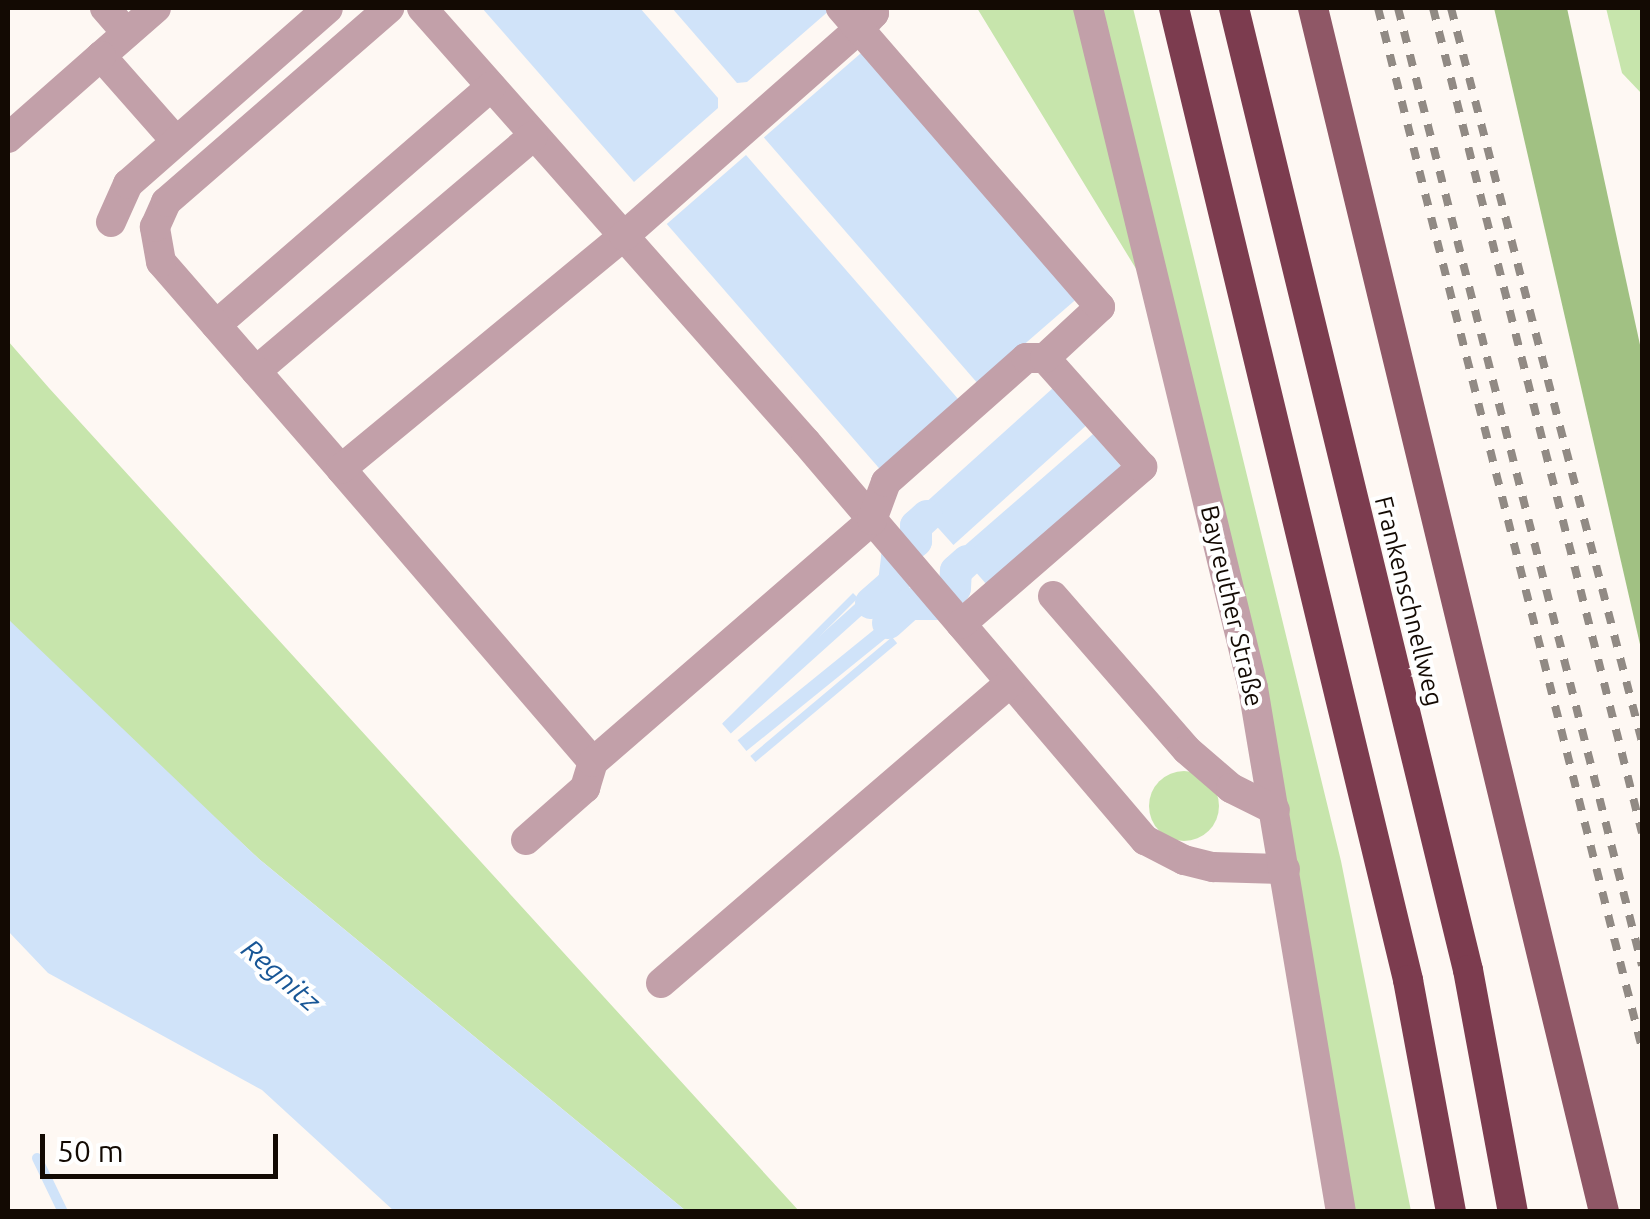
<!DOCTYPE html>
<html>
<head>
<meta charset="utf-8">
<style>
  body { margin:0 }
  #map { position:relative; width:1650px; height:1219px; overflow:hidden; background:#fef8f3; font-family:Ubuntu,sans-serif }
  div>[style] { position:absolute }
  .green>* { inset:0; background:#c7e5ac }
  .round { border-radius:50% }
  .forest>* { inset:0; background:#a1c183 }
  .water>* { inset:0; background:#d0e3f9; transform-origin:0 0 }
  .stream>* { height:10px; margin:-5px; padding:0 5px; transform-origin:5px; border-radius:5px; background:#d0e3f9 }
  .canal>* { height:32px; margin:-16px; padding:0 16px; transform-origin:16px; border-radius:16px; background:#d0e3f9 }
  .minor>* { height:30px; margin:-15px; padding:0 15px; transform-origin:15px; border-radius:15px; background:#c2a0a9 }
  .major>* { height:30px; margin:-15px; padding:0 15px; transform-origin:15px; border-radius:15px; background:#8f5766 }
  .highway>* { height:30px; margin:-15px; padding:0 15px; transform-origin:15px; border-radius:15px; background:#7c3c4f }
  .rail>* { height:8px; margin-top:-4px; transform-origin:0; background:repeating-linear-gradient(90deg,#918a84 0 12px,transparent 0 24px) }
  span { translate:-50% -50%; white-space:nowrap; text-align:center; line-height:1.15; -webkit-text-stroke:8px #fff; paint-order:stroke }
  .street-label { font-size:25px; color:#130a03 }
  .water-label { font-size:28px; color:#185696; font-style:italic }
  .frame { position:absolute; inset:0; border:10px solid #130a03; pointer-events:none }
  .scale { position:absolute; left:40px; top:1134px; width:238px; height:45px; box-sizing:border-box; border:5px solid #130a03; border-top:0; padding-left:12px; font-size:30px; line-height:35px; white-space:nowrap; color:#130a03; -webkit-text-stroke:8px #fff; paint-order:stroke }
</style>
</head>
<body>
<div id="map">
  <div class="green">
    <i style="clip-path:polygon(977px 8px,1133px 8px,1341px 861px,1411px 1211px,1330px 1211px,1251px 734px,1152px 295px)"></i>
    <i style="clip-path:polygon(1606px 8px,1642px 8px,1642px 94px,1622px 73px)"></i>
    <i style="clip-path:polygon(8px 341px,49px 388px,799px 1211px,686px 1211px,259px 859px,22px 637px,8px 619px)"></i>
    <i class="round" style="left:1149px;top:771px;width:70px;height:70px"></i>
  </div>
  <div class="forest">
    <i style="clip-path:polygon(1494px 8px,1567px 8px,1642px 354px,1642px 653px)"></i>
  </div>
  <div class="water">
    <i style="clip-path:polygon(482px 8px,640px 8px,718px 98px,718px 108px,634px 182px)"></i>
    <i style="clip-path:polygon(672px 8px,830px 8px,831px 9px,747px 82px,737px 83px)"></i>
    <i style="left:868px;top:47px;width:327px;height:138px;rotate:49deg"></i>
    <i style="left:746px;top:155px;width:327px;height:105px;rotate:49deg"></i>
    <i style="left:1053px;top:388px;width:50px;height:179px;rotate:48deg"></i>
    <i style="left:1093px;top:434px;width:50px;height:179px;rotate:49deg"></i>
    <i style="left:853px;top:593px;width:7px;height:184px;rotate:45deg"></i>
    <i style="left:864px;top:596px;width:13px;height:191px;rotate:48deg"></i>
    <i style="clip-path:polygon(8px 619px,259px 859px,686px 1211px,394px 1211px,262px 1090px,48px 973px,8px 931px)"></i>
    <i style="left:886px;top:620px;width:14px;height:191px;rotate:51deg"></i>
    <i style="left:892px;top:637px;width:8px;height:185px;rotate:50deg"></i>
  </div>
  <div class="stream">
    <i style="left:37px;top:1158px;width:60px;rotate:64.3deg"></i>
  </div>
  <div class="canal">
    <i style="left:871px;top:603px;width:30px;rotate:-41deg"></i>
    <i style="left:894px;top:583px;width:26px;rotate:-83deg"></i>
    <i style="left:897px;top:557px;width:25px;rotate:-40deg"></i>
    <i style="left:916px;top:541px;width:15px;rotate:-90deg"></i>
    <i style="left:916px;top:526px;width:15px;rotate:-42deg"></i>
    <i style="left:888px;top:623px;width:28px;rotate:-42deg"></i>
    <i style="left:909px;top:604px;width:29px"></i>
    <i style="left:938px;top:604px;width:23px;rotate:-43deg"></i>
    <i style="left:955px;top:588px;width:17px;rotate:-87deg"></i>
    <i style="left:956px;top:571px;width:15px;rotate:-42deg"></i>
  </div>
  <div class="minor">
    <i style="left:105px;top:8px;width:33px;rotate:49deg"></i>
    <i style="left:156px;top:8px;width:73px;rotate:138.9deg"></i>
    <i style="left:101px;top:56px;width:113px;rotate:48.6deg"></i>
    <i style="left:422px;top:8px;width:579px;rotate:48.5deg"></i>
    <i style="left:806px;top:442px;width:523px;rotate:49.58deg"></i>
    <i style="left:1145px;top:840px;width:44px;rotate:27.1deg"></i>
    <i style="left:1184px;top:860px;width:30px;rotate:14deg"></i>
    <i style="left:1213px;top:867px;width:72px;rotate:1.6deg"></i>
    <i style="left:1088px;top:8px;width:700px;rotate:76.36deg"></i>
    <i style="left:1253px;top:688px;width:531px;rotate:80.47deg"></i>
    <i style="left:8px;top:138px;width:124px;rotate:-41.4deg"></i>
    <i style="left:111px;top:222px;width:42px;rotate:-65.9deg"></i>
    <i style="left:128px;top:184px;width:266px;rotate:-41.3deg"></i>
    <i style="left:216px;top:325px;width:364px;rotate:-40.9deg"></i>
    <i style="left:256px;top:371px;width:363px;rotate:-40.3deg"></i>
    <i style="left:341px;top:469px;width:274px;rotate:-131deg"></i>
    <i style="left:161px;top:262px;width:36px;rotate:-100deg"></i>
    <i style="left:155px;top:227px;width:27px;rotate:-66deg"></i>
    <i style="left:166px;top:202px;width:296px;rotate:-41deg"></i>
    <i style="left:1053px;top:596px;width:204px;rotate:49deg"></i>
    <i style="left:1187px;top:750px;width:58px;rotate:40.8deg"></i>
    <i style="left:1231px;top:788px;width:49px;rotate:26.6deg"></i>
    <i style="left:961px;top:624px;width:240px;rotate:-40.9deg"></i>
    <i style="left:1142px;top:467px;width:146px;rotate:-131.7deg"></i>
    <i style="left:593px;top:762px;width:386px;rotate:-130.7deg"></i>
    <i style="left:341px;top:469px;width:367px;rotate:-39.5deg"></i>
    <i style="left:624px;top:236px;width:313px;rotate:-41.4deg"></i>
    <i style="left:859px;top:29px;width:22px;rotate:-47deg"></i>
    <i style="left:874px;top:13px;width:5px;rotate:-101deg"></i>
    <i style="left:526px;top:840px;width:79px;rotate:-41.4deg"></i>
    <i style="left:585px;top:788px;width:27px;rotate:-73deg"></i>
    <i style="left:593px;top:762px;width:369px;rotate:-40.9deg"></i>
    <i style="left:872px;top:520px;width:40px;rotate:-69.8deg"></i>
    <i style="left:886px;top:482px;width:187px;rotate:-41.5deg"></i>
    <i style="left:1026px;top:358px;width:19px"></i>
    <i style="left:1045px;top:358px;width:75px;rotate:-42.8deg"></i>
    <i style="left:1100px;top:307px;width:396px;rotate:-130.9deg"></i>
    <i style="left:661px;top:983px;width:460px;rotate:-40.7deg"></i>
  </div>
  <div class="major">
    <i style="left:1313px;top:8px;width:1239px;rotate:76.41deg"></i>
  </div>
  <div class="highway">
    <i style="left:1174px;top:8px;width:1000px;rotate:76.46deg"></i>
    <i style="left:1408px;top:980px;width:236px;rotate:79.5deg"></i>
    <i style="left:1234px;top:8px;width:990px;rotate:76.33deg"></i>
    <i style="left:1468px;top:970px;width:246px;rotate:79.5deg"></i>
  </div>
  <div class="rail">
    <i style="left:1378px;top:8px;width:1073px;rotate:75.76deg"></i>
    <i style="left:1398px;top:8px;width:988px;rotate:75.7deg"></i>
    <i style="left:1433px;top:8px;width:851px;rotate:75.78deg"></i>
    <i style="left:1451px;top:8px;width:758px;rotate:75.41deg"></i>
  </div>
  <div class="street-label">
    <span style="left:1409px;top:601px;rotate:76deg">Frankenschnellweg</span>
    <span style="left:1232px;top:606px;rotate:77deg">Bayreuther Straße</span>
  </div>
  <div class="water-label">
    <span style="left:281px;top:975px;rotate:41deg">Regnitz</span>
  </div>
  <div class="frame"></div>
  <div class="scale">50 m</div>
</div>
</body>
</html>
